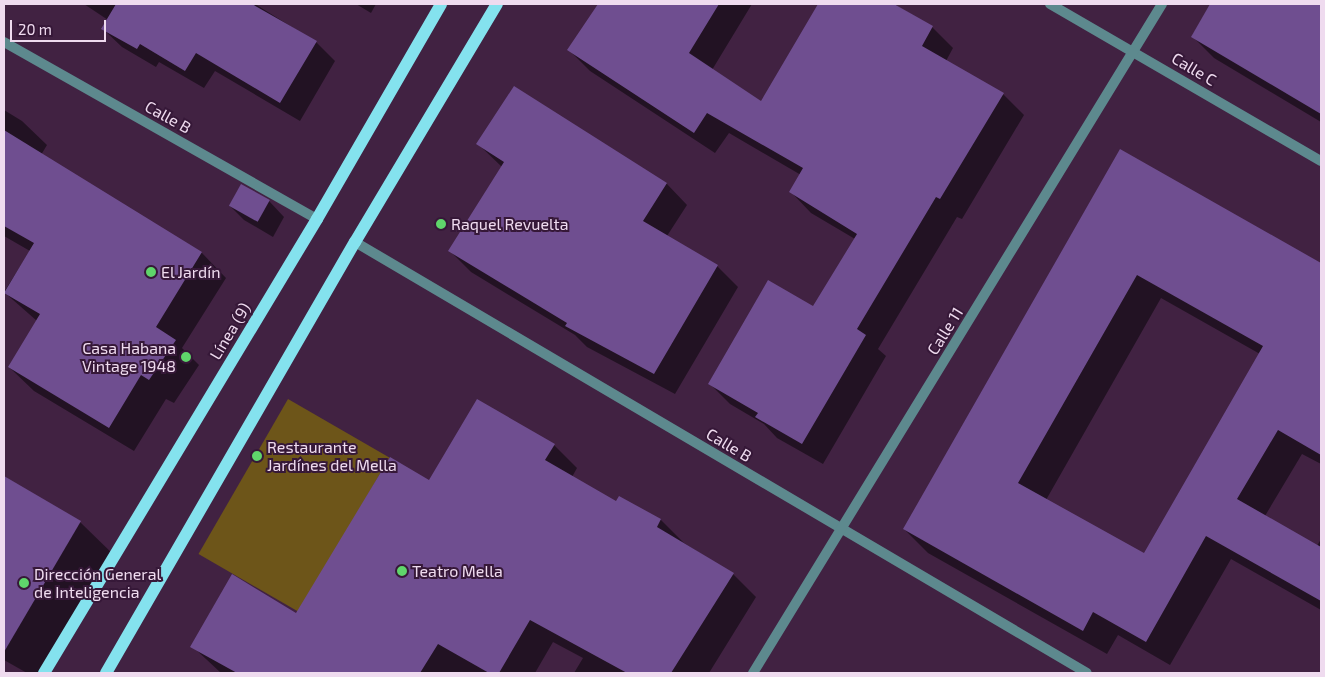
<!DOCTYPE html>
<html>
<head>
<meta charset="utf-8">
<style>
  body { margin:0 }
  #map { position:relative; width:1325px; height:677px; overflow:hidden; background:#412242; font-family:"Exo 2",sans-serif }
  div>[style] { position:absolute }
  .green>* { inset:0; background:#6d5519; transform-origin:0 0 }
  .shadow>* { inset:0; background:#0007 }
  .building>* { inset:0; background:#6f4e90; transform-origin:0 0 }
  .minor>* { height:10px; margin:-5px; padding:0 5px; transform-origin:5px; border-radius:5px; background:#5d898e }
  .primary>* { height:12px; margin:-6px; padding:0 6px; transform-origin:6px; border-radius:6px; background:#84e2ee }
  .dots>* { width:14px; height:14px; translate:-50% -50%; box-sizing:border-box; border:2px solid #361838; border-radius:50% }
  span { translate:-50% -50%; white-space:nowrap; text-align:center; line-height:1.15; -webkit-text-stroke:4px #361838; paint-order:stroke }
  .street-label { font-size:16px; color:#efdbef }
  .poi-label { font-size:16px; color:#efdbef }
  .left { translate:0 -50%; text-align:left }
  .right { translate:-100% -50%; text-align:right }
  .frame { position:absolute; inset:0; border:5px solid #efdbef; pointer-events:none }
  .scale { position:absolute; left:10px; top:20px; width:96px; height:22px; box-sizing:border-box; border:2px solid #efdbef; border-top:0; padding-left:6px; font-size:15px; line-height:18px; white-space:nowrap; color:#efdbef; -webkit-text-stroke:4px #361838; paint-order:stroke }
</style>
</head>
<body>
<div id="map">
  <div class="green">
    <i style="left:288px;top:399px;width:117px;height:179px;rotate:30deg"></i>
  </div>
  <div class="shadow">
    <i style="clip-path:polygon(84px 4px,255px 4px,316px 42px,335px 61px,300px 121px,215px 71px,204px 88px,159px 62px,156px 67px,122px 47px,103px 29px,108px 20px)"></i>
    <i style="clip-path:polygon(356px 4px,376px 4px,371px 13px)"></i>
    <i style="clip-path:polygon(600px 4px,752px 4px,712px 70px,761px 103px,819px 4px,894px 4px,932px 27px,953px 48px,946px 61px,1003px 94px,1024px 115px,962px 219px,957px 217px,878px 349px,886px 356px,823px 464px,777px 438px,764px 424px,730px 404px,709px 383px,814px 308px,855px 239px,811px 213px,791px 192px,801px 175px,729px 133px,715px 153px,590px 71px,569px 50px)"></i>
    <i style="clip-path:polygon(1212px 4px,1321px 4px,1321px 122px,1214px 58px,1192px 36px)"></i>
    <i style="clip-path:polygon(514px 87px,667px 184px,687px 205px,667px 236px,717px 266px,738px 287px,675px 394px,587px 347px,575px 335px,471px 272px,450px 251px,502px 167px,478px 144px)"></i>
    <i style="clip-path:polygon(4px 110px,22px 121px,47px 145px,41px 155px,202px 253px,226px 278px,182px 348px,199px 365px,174px 403px,166px 399px,134px 451px,34px 391px,9px 367px,37px 321px,4px 292px,30px 251px,4px 236px)"></i>
    <i style="clip-path:polygon(evenodd,1120px 151px,1321px 264px,1321px 464px,1302px 454px,1265px 516px,1317px 546px,1321px 539px,1321px 610px,1231px 559px,1170px 665px,1118px 635px,1107px 654px,928px 553px,904px 529px,1120px 151px,1161px 298px,1260px 354px,1145px 555px,1046px 500px,1161px 298px)"></i>
    <i style="clip-path:polygon(269px 201px,284px 217px,273px 237px,244px 220px,229px 205px)"></i>
    <i style="clip-path:polygon(554px 445px,577px 468px,572px 477px,616px 503px,619px 497px,661px 520px,684px 543px,733px 574px,756px 597px,709px 673px,574px 673px,583px 658px,553px 642px,535px 673px,221px 673px,192px 646px,297px 615px,430px 482px)"></i>
    <i style="clip-path:polygon(4px 477px,80px 522px,117px 558px,50px 673px,27px 673px,4px 660px)"></i>
  </div>
  <div class="building">
    <i style="clip-path:polygon(116px 4px,252px 4px,317px 41px,280px 103px,196px 53px,185px 71px,140px 44px,137px 49px,101px 29px)"></i>
    <i style="clip-path:polygon(598px 4px,719px 4px,689px 53px,761px 101px,818px 4px,894px 4px,933px 26px,922px 46px,1004px 93px,940px 199px,936px 197px,857px 329px,866px 335px,802px 444px,755px 417px,758px 413px,708px 384px,768px 280px,813px 306px,857px 234px,789px 192px,803px 168px,707px 113px,694px 133px,567px 50px)"></i>
    <i style="clip-path:polygon(1210px 4px,1321px 4px,1321px 114px,1191px 37px)"></i>
    <i style="clip-path:polygon(514px 86px,667px 183px,643px 221px,718px 265px,654px 374px,565px 326px,567px 323px,448px 251px,504px 162px,476px 144px)"></i>
    <i style="clip-path:polygon(4px 130px,202px 252px,156px 327px,176px 340px,149px 380px,141px 375px,109px 428px,8px 367px,40px 314px,4px 293px,34px 243px,4px 226px)"></i>
    <i style="clip-path:polygon(evenodd,1120px 149px,1321px 263px,1321px 455px,1278px 430px,1237px 499px,1321px 547px,1321px 601px,1206px 536px,1146px 642px,1093px 612px,1083px 631px,903px 529px,1120px 149px,1137px 275px,1263px 346px,1144px 553px,1018px 483px,1137px 275px)"></i>
    <i style="left:241px;top:184px;width:33px;height:25px;rotate:29deg"></i>
    <i style="clip-path:polygon(477px 399px,555px 444px,545px 460px,616px 501px,619px 496px,661px 519px,657px 527px,734px 573px,671px 673px,627px 673px,530px 620px,499px 673px,489px 673px,438px 644px,420px 673px,237px 673px,190px 647px,232px 574px,296px 613px,390px 457px,429px 480px)"></i>
    <i style="clip-path:polygon(4px 476px,81px 521px,4px 652px)"></i>
  </div>
  <div class="minor">
    <i style="left:1050px;top:4px;width:313px;rotate:30.1deg"></i>
    <i style="left:4px;top:42px;width:360px;rotate:29.5deg"></i>
    <i style="left:355px;top:242px;width:849px;rotate:30.49deg"></i>
    <i style="left:753px;top:673px;width:784px;rotate:-58.56deg"></i>
  </div>
  <div class="primary">
    <i style="left:44px;top:673px;width:530px;rotate:-58.98deg"></i>
    <i style="left:317px;top:219px;width:248px;rotate:-60deg"></i>
    <i style="left:106px;top:673px;width:498px;rotate:-60deg"></i>
    <i style="left:355px;top:242px;width:277px;rotate:-59.2deg"></i>
  </div>
  <div class="dots">
    <i style="left:441px;top:224px;background:#5fd56b"></i>
    <i style="left:151px;top:272px;background:#5fd56b"></i>
    <i style="left:186px;top:357px;background:#5fd56b"></i>
    <i style="left:257px;top:456px;background:#5fd56b"></i>
    <i style="left:402px;top:571px;background:#5fd56b"></i>
    <i style="left:24px;top:583px;background:#5fd56b"></i>
  </div>
  <div class="street-label">
    <span style="left:1194px;top:69px;rotate:31deg">Calle C</span>
    <span style="left:168px;top:117px;rotate:29deg">Calle B</span>
    <span style="left:230px;top:331px;rotate:-59deg">Línea (9)</span>
    <span style="left:945px;top:331px;rotate:-58deg">Calle 11</span>
    <span style="left:729px;top:445px;rotate:31deg">Calle B</span>
  </div>
  <div class="poi-label">
    <span class="left" style="left:451px;top:224px">Raquel Revuelta</span>
    <span class="left" style="left:161px;top:272px">El Jardín</span>
    <span class="right" style="left:176px;top:357px">Casa Habana<br>Vintage 1948</span>
    <span class="left" style="left:267px;top:456px">Restaurante<br>Jardínes del Mella</span>
    <span class="left" style="left:412px;top:571px">Teatro Mella</span>
    <span class="left" style="left:34px;top:583px">Dirección General<br>de Inteligencia</span>
  </div>
  <div class="frame"></div>
  <div class="scale">20 m</div>
</div>
</body>
</html>
